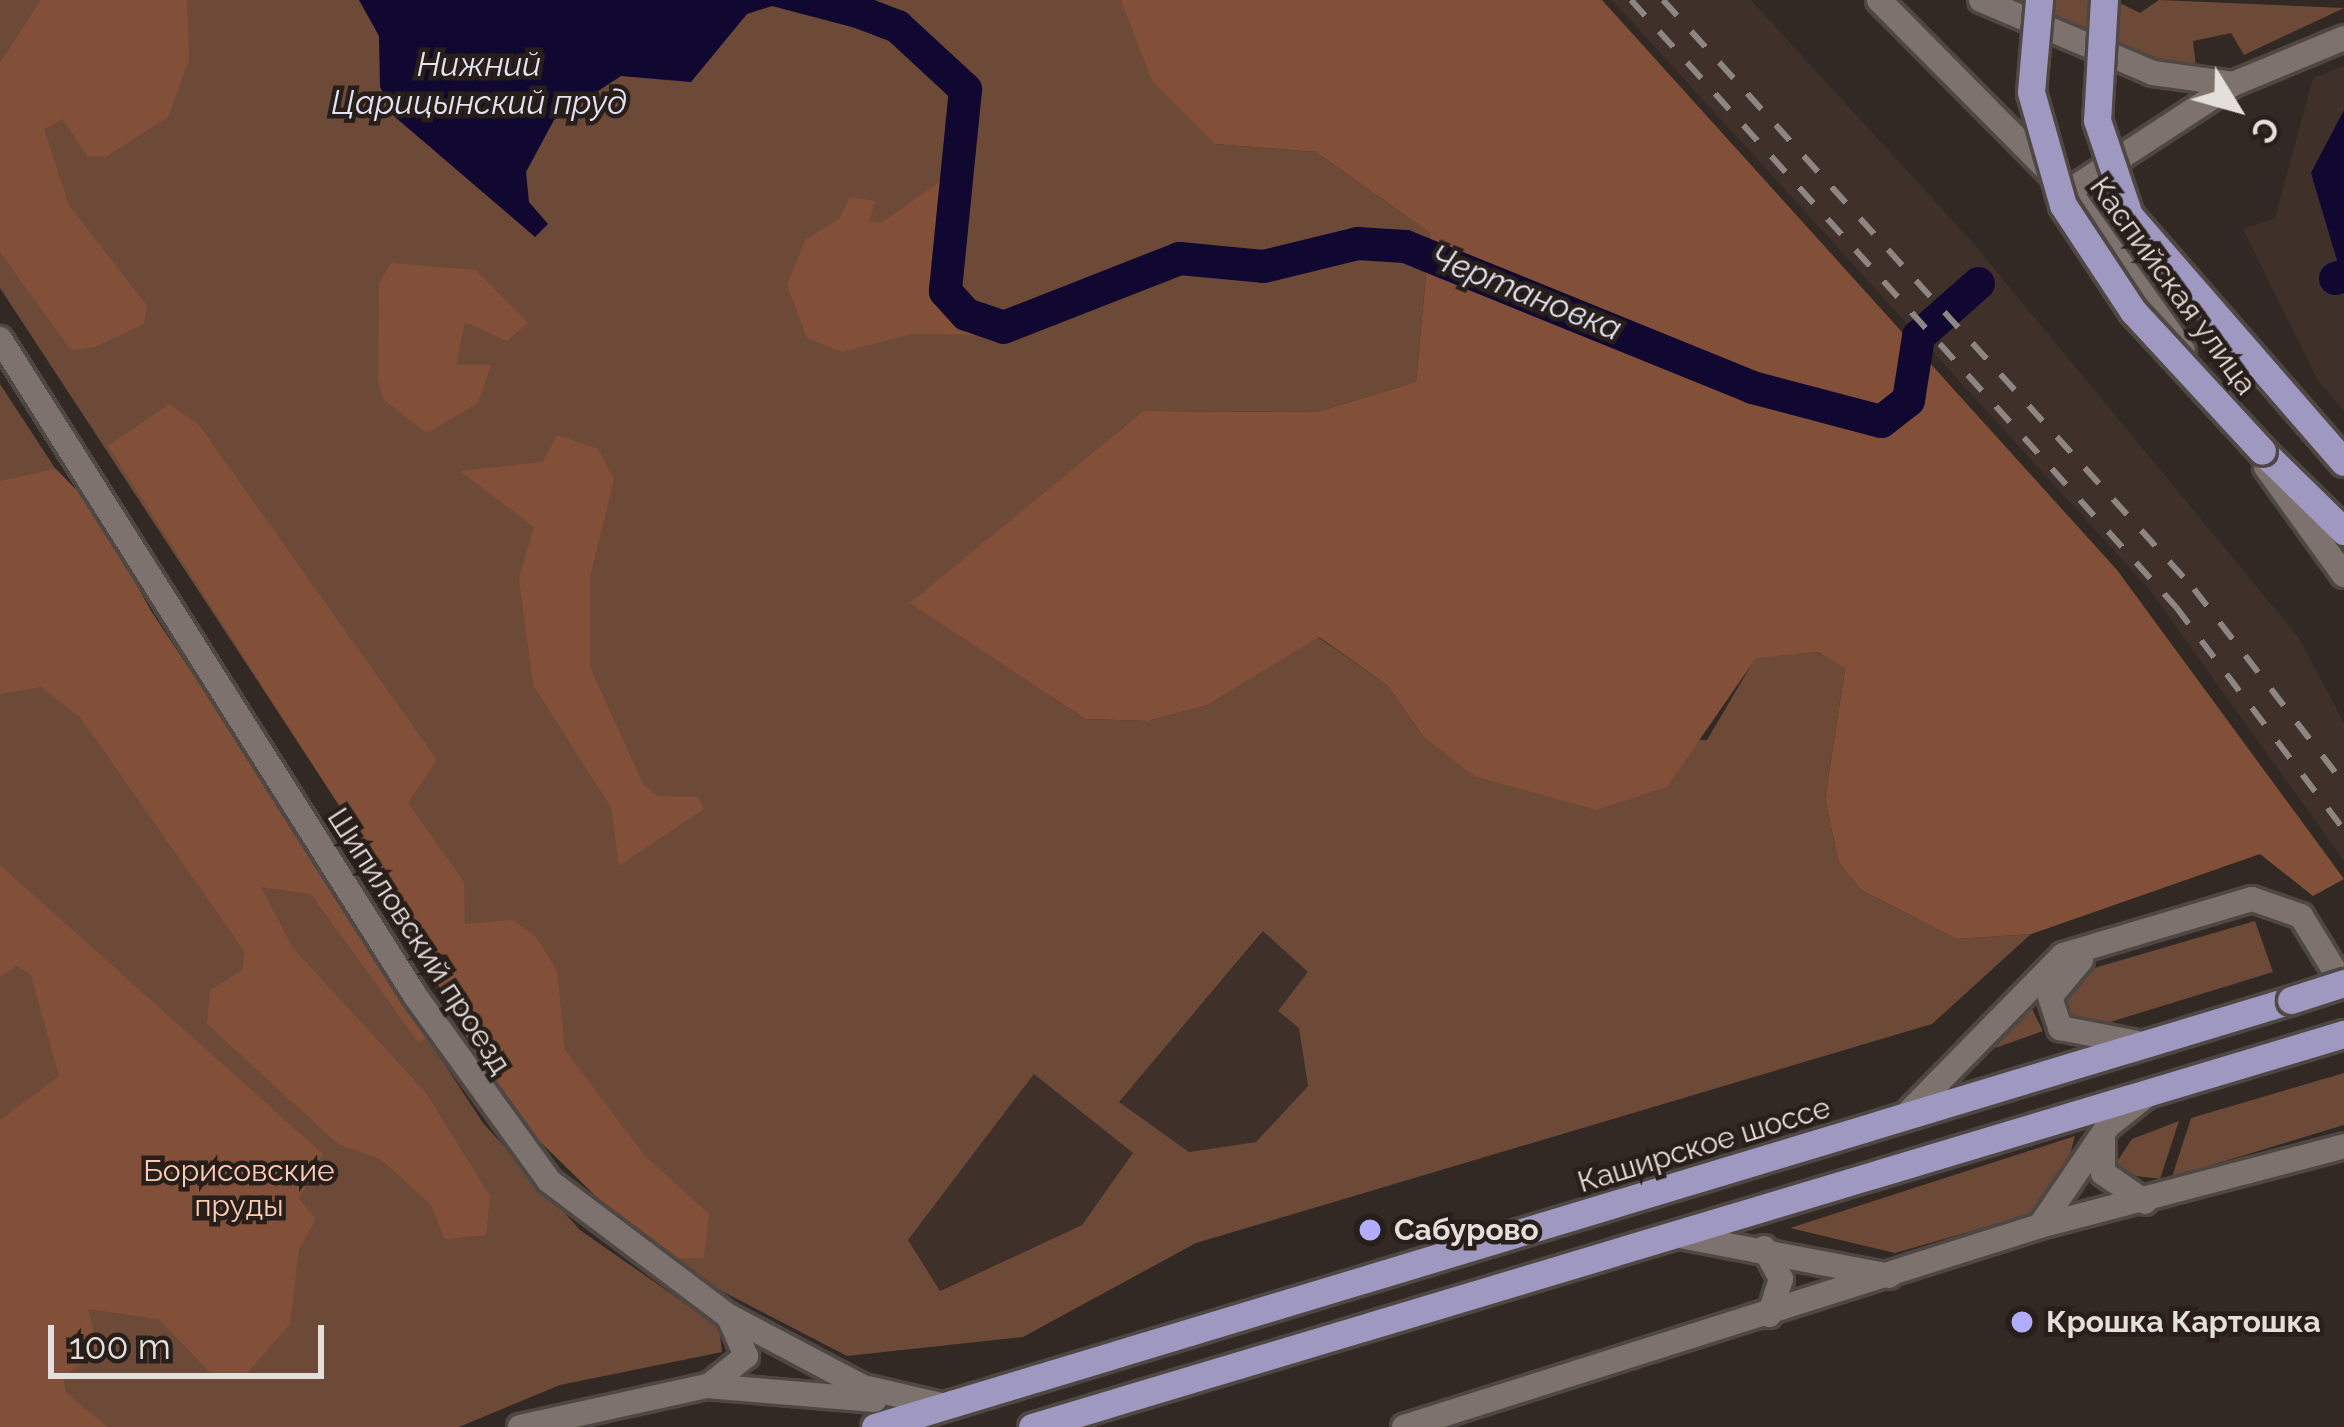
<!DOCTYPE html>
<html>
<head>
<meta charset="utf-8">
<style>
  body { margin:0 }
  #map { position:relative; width:2344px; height:1427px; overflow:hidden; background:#322924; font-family:Raleway,sans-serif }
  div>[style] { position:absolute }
  .built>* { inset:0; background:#3f3029 }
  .green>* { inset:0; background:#6d4938 }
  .forest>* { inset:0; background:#825038 }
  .water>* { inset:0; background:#110831 }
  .river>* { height:33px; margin:-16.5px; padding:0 16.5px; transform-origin:16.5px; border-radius:16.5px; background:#110831 }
  .roads { filter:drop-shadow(3px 0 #4f4743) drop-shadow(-3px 0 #4f4743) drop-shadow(0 3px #4f4743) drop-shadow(0 -3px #4f4743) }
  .secondary>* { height:24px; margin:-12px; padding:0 12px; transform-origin:12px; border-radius:12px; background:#7d726d }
  .primary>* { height:27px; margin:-13.5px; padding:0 13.5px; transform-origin:13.5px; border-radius:13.5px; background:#9f99c1 }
  .rail>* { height:6px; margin-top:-3px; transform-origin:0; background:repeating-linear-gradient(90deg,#8d8682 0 21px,transparent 0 42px) }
  .bridges { filter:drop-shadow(3px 0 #4f4743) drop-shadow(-3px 0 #4f4743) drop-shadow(0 3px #4f4743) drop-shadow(0 -3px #4f4743) }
  .primary-bridge>* { height:27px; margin:-13.5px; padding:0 13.5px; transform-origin:13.5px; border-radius:13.5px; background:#9f99c1 }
  .dots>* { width:33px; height:33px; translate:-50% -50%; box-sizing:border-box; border:6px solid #281f1b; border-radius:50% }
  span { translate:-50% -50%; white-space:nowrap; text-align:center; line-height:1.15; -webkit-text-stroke:9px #281f1b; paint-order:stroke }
  .street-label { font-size:30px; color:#e5dfdc }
  .park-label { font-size:30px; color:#fdccb5 }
  .poi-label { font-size:30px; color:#e5dfdc; font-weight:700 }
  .left { translate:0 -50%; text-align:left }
  .water-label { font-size:33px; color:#e3e3f3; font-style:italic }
  .north { position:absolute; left:2176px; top:48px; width:120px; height:120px; -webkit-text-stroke:9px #281f1b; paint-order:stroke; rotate:127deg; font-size:33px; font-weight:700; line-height:48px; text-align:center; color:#e5dfdc }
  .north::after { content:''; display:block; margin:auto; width:42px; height:54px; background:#e5dfdc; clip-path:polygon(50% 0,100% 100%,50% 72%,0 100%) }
  .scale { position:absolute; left:48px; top:1325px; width:276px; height:54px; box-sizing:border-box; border:6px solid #e5dfdc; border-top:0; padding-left:15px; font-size:36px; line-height:42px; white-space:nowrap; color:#e5dfdc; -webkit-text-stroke:9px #281f1b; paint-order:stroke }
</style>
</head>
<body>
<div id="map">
  <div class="built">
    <i style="clip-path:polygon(1612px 0,1751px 0,1973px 243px,2299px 638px,2344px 723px,2344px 861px,2149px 589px)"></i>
    <i style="clip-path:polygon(2344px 66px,2344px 411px,2317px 379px,2243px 229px,2275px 218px,2313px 78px)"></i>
    <i style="clip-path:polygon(1264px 931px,1308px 972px,1300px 1028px,1308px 1086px,1256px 1142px,1189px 1152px,1118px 1103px)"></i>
    <i style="clip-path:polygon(1035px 1073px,1134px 1154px,1082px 1225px,939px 1291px,908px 1240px)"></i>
  </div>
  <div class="green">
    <i style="clip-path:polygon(evenodd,0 0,1240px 0,1215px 144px,1316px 152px,1430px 233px,1416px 382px,1317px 412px,1143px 411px,911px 603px,1085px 719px,1148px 721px,1208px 705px,1318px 637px,1387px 685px,1423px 736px,1707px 740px,1756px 657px,1818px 652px,1845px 669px,1825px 799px,1839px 863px,1861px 890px,1957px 939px,2031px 934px,1932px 1024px,1196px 1243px,1023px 1337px,847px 1356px,660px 1259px,505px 1107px,348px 819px,0 288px,0 0,1263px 931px,1308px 972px,1278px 1011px,1299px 1028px,1308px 1086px,1256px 1142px,1189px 1152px,1119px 1102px,1263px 931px,0 0,1034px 1074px,1133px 1153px,1082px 1225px,940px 1291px,908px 1240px,1034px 1074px)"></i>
    <i style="clip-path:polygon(2003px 0,2114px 0,2140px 13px,2159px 0,2344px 8px,2244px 55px,2231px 33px,2193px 41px,2196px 67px,2169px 69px)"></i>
    <i style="clip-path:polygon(0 384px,483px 1123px,580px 1230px,719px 1327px,722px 1352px,560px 1385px,459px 1427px,0 1427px)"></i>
    <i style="clip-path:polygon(2255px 921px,2273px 972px,2097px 1026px,2065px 1013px,2063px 997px,2084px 971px)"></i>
    <i style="clip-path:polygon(2028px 1001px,2043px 1031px,1995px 1048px)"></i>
    <i style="clip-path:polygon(2344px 1073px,2344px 1125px,2172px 1177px,2191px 1118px)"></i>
    <i style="clip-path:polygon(2179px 1121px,2160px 1179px,2121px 1174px,2116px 1163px,2132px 1139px)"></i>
    <i style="clip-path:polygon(2075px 1136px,2060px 1193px,2038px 1212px,1895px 1253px,1790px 1228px)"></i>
  </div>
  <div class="forest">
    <i style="clip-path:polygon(41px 0,187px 0,189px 60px,168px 117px,106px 157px,88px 157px,63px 119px,44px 129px,69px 205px,147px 306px,144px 324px,95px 347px,71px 350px,0 252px,0 63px)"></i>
    <i style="clip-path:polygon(1121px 0,1602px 0,2117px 570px,2344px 879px,2313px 896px,2260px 854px,2031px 934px,1957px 939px,1861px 890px,1839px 863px,1825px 799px,1845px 669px,1818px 652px,1756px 658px,1667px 787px,1596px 810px,1474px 776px,1423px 736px,1387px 685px,1319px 637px,1208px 705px,1148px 721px,1085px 719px,910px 603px,1143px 411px,1317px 412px,1416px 382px,1430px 233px,1316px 152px,1215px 144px,1152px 81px)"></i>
    <i style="clip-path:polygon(948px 176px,960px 182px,945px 291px,986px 321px,973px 335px,912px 334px,842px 352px,807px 338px,787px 285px,805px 240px,839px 219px,850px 197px,875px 201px,869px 221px,881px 223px)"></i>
    <i style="clip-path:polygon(391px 263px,476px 270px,528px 323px,507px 341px,465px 322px,456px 365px,491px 365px,478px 403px,427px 433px,384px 400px,378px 380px,379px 283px)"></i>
    <i style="clip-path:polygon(169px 404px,199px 425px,437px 760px,408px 803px,464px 882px,465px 924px,513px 920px,536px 937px,557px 971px,565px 1050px,645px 1156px,709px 1214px,704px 1258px,660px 1259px,505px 1107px,348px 819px,108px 446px)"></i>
    <i style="clip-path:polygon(557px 435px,598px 449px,614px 479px,590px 577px,590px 667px,643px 784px,658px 796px,698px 797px,704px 809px,619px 866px,611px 807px,533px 685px,519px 578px,534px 527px,460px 471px,542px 462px)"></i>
    <i style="clip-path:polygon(56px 469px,96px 510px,151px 611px,433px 1035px,418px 1042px,311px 894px,261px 887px,293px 948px,426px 1093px,490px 1196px,486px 1235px,445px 1239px,431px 1205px,382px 1160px,338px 1144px,207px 1024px,210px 990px,242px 970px,245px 952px,80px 717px,41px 687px,0 694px,0 481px)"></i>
    <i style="clip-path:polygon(0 865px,323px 1154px,299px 1199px,316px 1219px,299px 1249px,290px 1324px,242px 1379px,210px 1372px,158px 1319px,88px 1309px,99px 1353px,63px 1376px,66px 1393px,108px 1427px,0 1427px,0 1120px,59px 1076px,31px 975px,17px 966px,0 977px)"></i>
  </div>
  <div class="water">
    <i style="clip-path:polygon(359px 0,867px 0,924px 46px,772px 6px,747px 14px,691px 82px,621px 76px,554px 120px,526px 172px,529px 202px,548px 224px,535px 237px,395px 117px,380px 87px,379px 36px)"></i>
    <i style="clip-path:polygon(2344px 110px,2344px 284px,2311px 173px)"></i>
  </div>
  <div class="river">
    <i style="left:829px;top:0;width:73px;rotate:20.9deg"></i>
    <i style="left:897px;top:26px;width:93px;rotate:42.8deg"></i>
    <i style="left:965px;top:89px;width:203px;rotate:95.7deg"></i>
    <i style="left:945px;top:291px;width:31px;rotate:48deg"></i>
    <i style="left:966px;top:314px;width:39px;rotate:19deg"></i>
    <i style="left:1003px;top:327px;width:189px;rotate:-21.4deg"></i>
    <i style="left:1179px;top:258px;width:84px;rotate:5.4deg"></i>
    <i style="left:1263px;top:266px;width:97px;rotate:-13.7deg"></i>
    <i style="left:1357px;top:243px;width:48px;rotate:3.6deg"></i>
    <i style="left:1405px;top:246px;width:375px;rotate:22.1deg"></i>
    <i style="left:1752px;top:387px;width:133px;rotate:14.8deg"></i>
    <i style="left:1881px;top:421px;width:34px;rotate:-38deg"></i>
    <i style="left:1908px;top:400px;width:65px;rotate:-81.1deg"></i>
    <i style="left:1918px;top:336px;width:80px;rotate:-41.5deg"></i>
    <i style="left:2335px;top:278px;width:9px;rotate:-18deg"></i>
  </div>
  <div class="roads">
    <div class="secondary">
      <i style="left:1879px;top:0;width:269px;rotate:45.2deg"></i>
      <i style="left:2069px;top:191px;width:196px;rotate:54.5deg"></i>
      <i style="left:1981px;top:0;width:187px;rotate:23deg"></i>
      <i style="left:2153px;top:73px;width:81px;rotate:7.8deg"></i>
      <i style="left:2069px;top:191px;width:196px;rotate:-33.1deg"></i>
      <i style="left:2233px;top:84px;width:120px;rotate:-22.5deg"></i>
      <i style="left:0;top:339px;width:778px;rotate:57.7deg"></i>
      <i style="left:416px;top:997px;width:227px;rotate:54.1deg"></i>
      <i style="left:549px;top:1181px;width:223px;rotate:37deg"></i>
      <i style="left:727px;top:1315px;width:154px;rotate:27.9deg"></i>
      <i style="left:863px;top:1387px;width:80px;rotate:13deg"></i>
      <i style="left:2266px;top:467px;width:133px;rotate:54.2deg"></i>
      <i style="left:2081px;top:960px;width:48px;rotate:130deg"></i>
      <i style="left:2050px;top:997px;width:33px;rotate:72deg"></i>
      <i style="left:2060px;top:1028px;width:78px;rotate:11deg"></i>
      <i style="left:1902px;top:1119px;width:230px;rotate:-45.5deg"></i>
      <i style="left:2063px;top:955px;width:197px;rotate:-16.5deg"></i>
      <i style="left:2252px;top:899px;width:52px;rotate:19.1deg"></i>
      <i style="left:2301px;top:916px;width:82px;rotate:58.4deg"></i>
      <i style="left:2103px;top:1139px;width:34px;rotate:90deg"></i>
      <i style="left:2103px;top:1173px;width:51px;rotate:34.6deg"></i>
      <i style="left:2040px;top:1226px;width:121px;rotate:-55.8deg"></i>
      <i style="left:2108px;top:1126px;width:50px;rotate:-38.5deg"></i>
      <i style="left:1680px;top:1236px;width:213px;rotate:10.8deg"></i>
      <i style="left:1764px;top:1248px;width:35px;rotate:61deg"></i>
      <i style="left:1781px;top:1279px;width:38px;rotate:108deg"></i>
      <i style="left:711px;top:1384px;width:45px;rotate:-38.7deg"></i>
      <i style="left:746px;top:1356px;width:43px;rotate:-113.6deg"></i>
      <i style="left:520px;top:1427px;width:191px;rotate:-12.4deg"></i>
      <i style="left:707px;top:1386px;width:168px;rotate:4.8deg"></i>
      <i style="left:1404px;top:1427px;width:667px;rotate:-17.54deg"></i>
      <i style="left:2040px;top:1226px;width:314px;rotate:-14.7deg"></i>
    </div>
    <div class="primary">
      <i style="left:2262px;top:451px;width:115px;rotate:44.3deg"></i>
      <i style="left:875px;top:1427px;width:1479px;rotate:-16.78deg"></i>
      <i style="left:1032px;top:1427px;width:1370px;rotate:-16.68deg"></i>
    </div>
  </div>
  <div class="rail">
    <i style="left:1631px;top:0;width:816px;rotate:48.08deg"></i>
    <i style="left:2176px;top:607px;width:279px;rotate:53deg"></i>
    <i style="left:1663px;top:0;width:793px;rotate:47.96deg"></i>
    <i style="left:2194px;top:589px;width:246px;rotate:52.4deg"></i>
  </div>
  <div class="bridges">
    <div class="primary-bridge">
      <i style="left:2039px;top:0;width:92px;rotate:95deg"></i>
      <i style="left:2031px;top:92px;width:117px;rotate:74.2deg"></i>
      <i style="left:2063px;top:205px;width:127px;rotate:56.6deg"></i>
      <i style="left:2133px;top:311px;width:190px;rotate:47.3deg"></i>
      <i style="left:2104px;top:0;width:120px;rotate:93.3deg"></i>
      <i style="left:2097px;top:120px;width:100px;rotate:71.4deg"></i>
      <i style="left:2129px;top:215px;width:327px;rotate:49deg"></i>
      <i style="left:2291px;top:1000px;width:56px;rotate:-17.8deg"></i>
    </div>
  </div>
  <div class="dots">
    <i style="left:1370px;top:1230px;background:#b1adfa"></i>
    <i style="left:2022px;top:1322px;background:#b1adfa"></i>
  </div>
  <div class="street-label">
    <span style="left:2173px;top:286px;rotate:54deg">Каспийская улица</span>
    <span style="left:419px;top:941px;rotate:57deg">Шипиловский проезд</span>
    <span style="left:1704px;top:1145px;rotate:-17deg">Каширское шоссе</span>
  </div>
  <div class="park-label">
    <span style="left:239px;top:1188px">Борисовские<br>пруды</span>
  </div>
  <div class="poi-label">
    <span class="left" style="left:1394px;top:1230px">Сабурово</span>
    <span class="left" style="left:2046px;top:1322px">Крошка Картошка</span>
  </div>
  <div class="water-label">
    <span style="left:479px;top:84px">Нижний<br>Царицынский пруд</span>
    <span style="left:1526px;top:293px;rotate:22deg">Чертановка</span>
  </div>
  <div class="north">С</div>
  <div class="scale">100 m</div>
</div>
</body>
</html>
